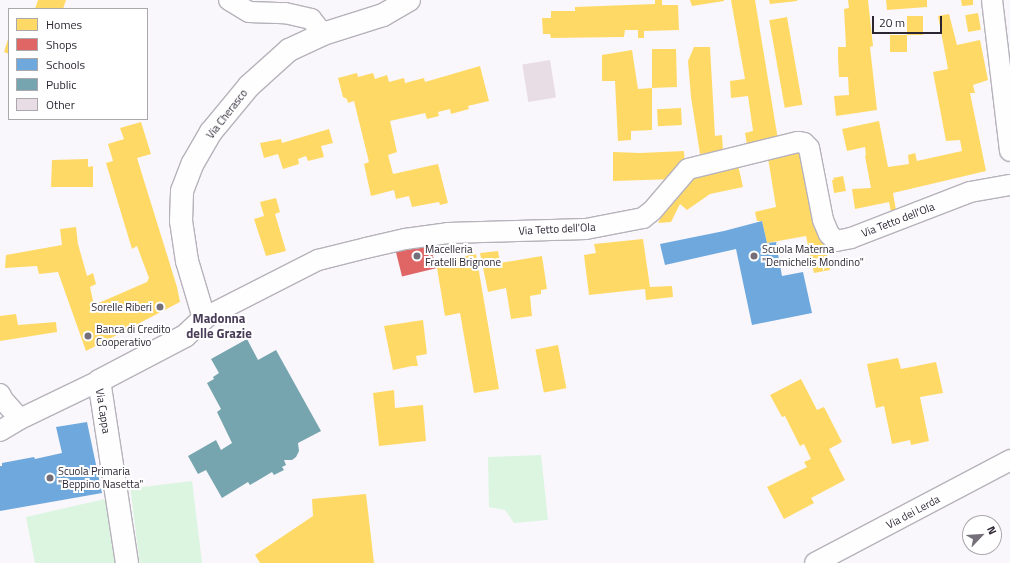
<!DOCTYPE html>
<html>
<head>
<meta charset="utf-8">
<style>
  body { margin:0 }
  #map { position:relative; width:1010px; height:563px; overflow:hidden; background:#f9f7fb; font-family:"Titillium Web",sans-serif }
  div>[style] { position:absolute }
  .green>* { inset:0; background:#dbf5e0; transform-origin:0 0 }
  .homes>* { inset:0; background:#ffd966; transform-origin:0 0 }
  .shops>* { inset:0; background:#e06666; transform-origin:0 0 }
  .schools>* { inset:0; background:#6fa8dc }
  .public>* { inset:0; background:#76a5af }
  .building>* { inset:0; background:#e9dde5; transform-origin:0 0 }
  .roads { filter:drop-shadow(1px 0 #b6b2bb) drop-shadow(-1px 0 #b6b2bb) drop-shadow(0 1px #b6b2bb) drop-shadow(0 -1px #b6b2bb) }
  .minor>* { height:20px; margin:-10px; padding:0 10px; transform-origin:10px; border-radius:10px; background:#fefefe }
  .tertiary>* { height:22px; margin:-11px; padding:0 11px; transform-origin:11px; border-radius:11px; background:#fefefe }
  .dots>* { width:11px; height:11px; translate:-50% -50%; box-sizing:border-box; border:2px solid #fff; border-radius:50% }
  span { translate:-50% -50%; white-space:nowrap; text-align:center; line-height:1.15; -webkit-text-stroke:4px #fff; paint-order:stroke }
  .street-label { font-size:11px; color:#2c2633 }
  .poi-label { font-size:11px; color:#2c2633 }
  .left { translate:0 -50%; text-align:left }
  .right { translate:-100% -50%; text-align:right }
  .quarter-label { font-size:13px; color:#4a3d59; font-weight:700 }
  .legend { position:absolute; left:8px; top:8px; width:140px; height:112px; box-sizing:border-box; background:#fff; border:1px solid #aba8ad; margin:0; padding:5px 7px; list-style:none; font-size:12px; color:#2c2633 }
  .legend li { display:flex; align-items:center; gap:8px; height:20px }
  .legend b { width:20px; border:1px solid #aba8ad }
  .north { position:absolute; left:962px; top:515px; width:40px; height:40px; box-sizing:border-box; background:#fff; border:1px solid #aba8ad; border-radius:50%; rotate:65deg; font-size:11px; font-weight:700; line-height:16px; text-align:center; color:#2c2633 }
  .north::after { content:''; display:block; margin:auto; width:14px; height:18px; background:#746f79; clip-path:polygon(50% 0,100% 100%,50% 72%,0 100%) }
  .scale { position:absolute; left:872px; top:16px; width:70px; height:18px; box-sizing:border-box; border:2px solid #2c2633; border-top:0; padding-left:5px; font-size:12px; line-height:14px; white-space:nowrap; color:#2c2633; -webkit-text-stroke:3px #fff; paint-order:stroke }
</style>
</head>
<body>
<div id="map">
  <div class="green">
    <i style="clip-path:polygon(541px 455px,548px 520px,514px 523px,505px 510px,489px 507px,488px 457px)"></i>
    <i style="left:192px;top:481px;width:83px;height:62px;rotate:83deg"></i>
    <i style="clip-path:polygon(105px 499px,118px 563px,35px 563px,26px 517px)"></i>
  </div>
  <div class="homes">
    <i style="clip-path:polygon(38px 0,66px 0,63px 9px,35px 9px)"></i>
    <i style="clip-path:polygon(655px 0,662px 0,662px 5px,678px 5px,679px 30px,644px 31px,644px 38px,638px 38px,638px 30px,625px 30px,624px 37px,551px 38px,550px 34px,543px 34px,542px 18px,551px 18px,551px 11px,575px 11px,575px 7px,655px 4px)"></i>
    <i style="clip-path:polygon(690px 0,724px 0,724px 1px,692px 6px)"></i>
    <i style="clip-path:polygon(731px 0,755px 0,778px 140px,747px 145px,745px 133px,753px 131px,748px 96px,731px 98px,730px 81px,745px 79px)"></i>
    <i style="clip-path:polygon(769px 0,797px 0,797px 1px,770px 4px)"></i>
    <i style="clip-path:polygon(848px 0,868px 0,873px 46px,870px 47px,877px 110px,836px 116px,834px 96px,849px 95px,848px 77px,839px 77px,838px 57px,838px 47px,846px 47px,844px 9px,849px 8px)"></i>
    <i style="clip-path:polygon(886px 0,927px 0,927px 7px,887px 10px)"></i>
    <i style="clip-path:polygon(961px 0,973px 0,973px 5px,962px 6px)"></i>
    <i style="left:978px;top:13px;width:17px;height:13px;rotate:80deg"></i>
    <i style="clip-path:polygon(949px 14px,957px 45px,980px 40px,988px 80px,973px 85px,975px 93px,970px 93px,986px 171px,893px 193px,896px 210px,891px 212px,889px 202px,855px 209px,852px 189px,871px 188px,865px 156px,866px 155px,865px 147px,847px 151px,842px 129px,879px 121px,888px 167px,909px 164px,908px 155px,915px 153px,917px 161px,962px 151px,960px 140px,946px 141px,933px 72px,948px 69px,938px 16px)"></i>
    <i style="left:907px;top:16px;width:16px;height:19px"></i>
    <i style="left:787px;top:17px;width:89px;height:18px;rotate:80deg"></i>
    <i style="left:890px;top:35px;width:17px;height:17px"></i>
    <i style="clip-path:polygon(9px 36px,9px 54px,4px 52px)"></i>
    <i style="clip-path:polygon(694px 47px,710px 47px,715px 136px,722px 135px,723px 151px,700px 154px,691px 97px,688px 61px)"></i>
    <i style="clip-path:polygon(652px 49px,676px 49px,677px 87px,652px 88px,652px 130px,631px 131px,631px 140px,618px 141px,615px 81px,602px 81px,602px 55px,632px 50px,638px 89px,652px 88px)"></i>
    <i style="clip-path:polygon(480px 66px,489px 101px,468px 106px,469px 109px,451px 114px,450px 109px,438px 112px,439px 116px,427px 119px,425px 113px,390px 121px,397px 152px,388px 155px,393px 174px,438px 164px,448px 203px,440px 205px,439px 202px,412px 207px,409px 196px,396px 199px,394px 190px,371px 196px,364px 164px,369px 162px,354px 101px,348px 103px,347px 99px,343px 97px,338px 78px,357px 73px,358px 77px,373px 73px,375px 79px,387px 75px,389px 82px,404px 78px,405px 83px,424px 78px,425px 82px)"></i>
    <i style="left:681px;top:108px;width:17px;height:24px;rotate:87deg"></i>
    <i style="clip-path:polygon(141px 122px,151px 154px,137px 158px,177px 287px,180px 302px,86px 351px,58px 272px,39px 274px,37px 266px,5px 268px,6px 255px,62px 245px,60px 229px,76px 227px,78px 244px,87px 276px,93px 273px,96px 284px,90px 287px,94px 305px,147px 282px,149px 278px,137px 246px,132px 249px,106px 163px,113px 161px,108px 144px,124px 139px,120px 128px)"></i>
    <i style="clip-path:polygon(329px 129px,333px 143px,321px 146px,324px 157px,308px 161px,306px 156px,298px 159px,299px 164px,283px 169px,278px 154px,264px 158px,260px 143px,281px 139px,282px 143px)"></i>
    <i style="clip-path:polygon(684px 151px,685px 167px,675px 179px,613px 181px,613px 152px,640px 153px)"></i>
    <i style="clip-path:polygon(806px 151px,830px 270px,814px 273px,806px 236px,767px 243px,762px 221px,757px 221px,755px 212px,776px 207px,768px 158px)"></i>
    <i style="clip-path:polygon(88px 159px,88px 167px,93px 166px,93px 187px,51px 187px,52px 160px)"></i>
    <i style="clip-path:polygon(738px 165px,743px 187px,710px 194px,687px 210px,680px 204px,671px 222px,658px 223px,667px 206px,690px 175px)"></i>
    <i style="clip-path:polygon(843px 176px,846px 191px,834px 193px,832px 180px,834px 180px,833px 178px)"></i>
    <i style="clip-path:polygon(276px 198px,280px 212px,275px 214px,286px 251px,266px 256px,254px 219px,264px 216px,260px 202px)"></i>
    <i style="clip-path:polygon(643px 239px,650px 287px,672px 286px,673px 297px,646px 300px,645px 289px,589px 295px,584px 255px,596px 253px,594px 244px)"></i>
    <i style="clip-path:polygon(498px 251px,500px 263px,542px 256px,547px 289px,541px 290px,541px 294px,530px 296px,532px 316px,511px 319px,506px 288px,488px 292px,480px 253px)"></i>
    <i style="clip-path:polygon(476px 254px,499px 389px,474px 393px,460px 313px,445px 316px,436px 262px)"></i>
    <i style="clip-path:polygon(16px 314px,18px 325px,56px 322px,57px 332px,0 341px,0 316px)"></i>
    <i style="clip-path:polygon(423px 320px,427px 354px,416px 356px,418px 366px,412px 366px,393px 370px,384px 326px)"></i>
    <i style="left:558px;top:345px;width:44px;height:23px;rotate:79deg"></i>
    <i style="clip-path:polygon(898px 358px,901px 369px,936px 362px,943px 393px,920px 397px,929px 441px,911px 445px,910px 440px,892px 444px,884px 406px,876px 408px,867px 364px)"></i>
    <i style="clip-path:polygon(801px 379px,817px 410px,824px 407px,842px 442px,829px 449px,845px 480px,811px 498px,814px 503px,784px 519px,767px 487px,807px 467px,804px 462px,811px 459px,804px 444px,800px 446px,785px 416px,782px 417px,770px 395px)"></i>
    <i style="clip-path:polygon(394px 390px,395px 408px,423px 405px,426px 441px,379px 446px,373px 393px)"></i>
    <i style="clip-path:polygon(366px 494px,374px 563px,260px 563px,255px 555px,313px 516px,312px 499px)"></i>
  </div>
  <div class="shops">
    <i style="left:429px;top:240px;width:29px;height:35px;rotate:76deg"></i>
  </div>
  <div class="schools">
    <i style="clip-path:polygon(762px 221px,767px 243px,777px 242px,776px 243px,782px 276px,803px 272px,812px 313px,752px 325px,736px 249px,665px 265px,660px 244px,724px 231px)"></i>
    <i style="clip-path:polygon(87px 422px,102px 493px,0 511px,0 466px,2px 466px,2px 463px,34px 457px,35px 459px,62px 453px,56px 427px)"></i>
  </div>
  <div class="public">
    <i style="clip-path:polygon(247px 339px,258px 360px,276px 350px,321px 431px,298px 443px,299px 451px,296px 457px,292px 460px,284px 460px,286px 465px,282px 467px,284px 470px,274px 475px,272px 472px,250px 485px,248px 482px,222px 498px,206px 470px,198px 474px,188px 456px,216px 440px,221px 450px,232px 443px,217px 412px,221px 409px,207px 383px,214px 379px,213px 377px,219px 373px,211px 359px)"></i>
  </div>
  <div class="building">
    <i style="left:550px;top:60px;width:38px;height:28px;rotate:81deg"></i>
  </div>
  <div class="roads">
    <div class="minor">
      <i style="left:229px;top:0;width:23px;rotate:31deg"></i>
      <i style="left:249px;top:12px;width:36px;rotate:2deg"></i>
      <i style="left:285px;top:13px;width:27px;rotate:13deg"></i>
      <i style="left:311px;top:19px;width:19px;rotate:51deg"></i>
      <i style="left:992px;top:0;width:152px;rotate:83.2deg"></i>
      <i style="left:204px;top:318px;width:128px;rotate:-27deg"></i>
      <i style="left:318px;top:260px;width:49px;rotate:-14deg"></i>
      <i style="left:366px;top:248px;width:40px;rotate:-13deg"></i>
      <i style="left:405px;top:239px;width:43px;rotate:-7.9deg"></i>
      <i style="left:448px;top:233px;width:138px;rotate:-1.7deg"></i>
      <i style="left:586px;top:229px;width:58px;rotate:-10.9deg"></i>
      <i style="left:643px;top:218px;width:11px;rotate:-38deg"></i>
      <i style="left:652px;top:211px;width:55px;rotate:-49.4deg"></i>
      <i style="left:688px;top:169px;width:113px;rotate:-13.8deg"></i>
      <i style="left:798px;top:142px;width:6px;rotate:9deg"></i>
      <i style="left:804px;top:143px;width:7px;rotate:45deg"></i>
      <i style="left:809px;top:148px;width:73px;rotate:79deg"></i>
      <i style="left:823px;top:220px;width:15px;rotate:67deg"></i>
      <i style="left:829px;top:234px;width:10px;rotate:45deg"></i>
      <i style="left:836px;top:241px;width:15px;rotate:-11deg"></i>
      <i style="left:851px;top:238px;width:128px;rotate:-21.1deg"></i>
      <i style="left:970px;top:192px;width:41px;rotate:-9.9deg"></i>
      <i style="left:0;top:394px;width:7px;rotate:63deg"></i>
      <i style="left:3px;top:400px;width:25px;rotate:48deg"></i>
      <i style="left:0;top:431px;width:23px;rotate:-31deg"></i>
      <i style="left:20px;top:419px;width:88px;rotate:-25.7deg"></i>
      <i style="left:815px;top:563px;width:221px;rotate:-27.8deg"></i>
    </div>
    <div class="tertiary">
      <i style="left:127px;top:563px;width:184px;rotate:-98.7deg"></i>
      <i style="left:99px;top:381px;width:97px;rotate:-27.6deg"></i>
      <i style="left:185px;top:336px;width:26px;rotate:-43deg"></i>
      <i style="left:204px;top:318px;width:59px;rotate:-106.6deg"></i>
      <i style="left:187px;top:261px;width:40px;rotate:-98.5deg"></i>
      <i style="left:181px;top:221px;width:30px;rotate:-88deg"></i>
      <i style="left:182px;top:191px;width:30px;rotate:-69deg"></i>
      <i style="left:193px;top:163px;width:36px;rotate:-60deg"></i>
      <i style="left:211px;top:132px;width:60px;rotate:-50.4deg"></i>
      <i style="left:249px;top:86px;width:54px;rotate:-42deg"></i>
      <i style="left:289px;top:50px;width:38px;rotate:-25deg"></i>
      <i style="left:323px;top:34px;width:63px;rotate:-17.6deg"></i>
      <i style="left:383px;top:15px;width:30px;rotate:-30deg"></i>
    </div>
  </div>
  <div class="dots">
    <i style="left:417px;top:256px;background:#746f79"></i>
    <i style="left:754px;top:256px;background:#746f79"></i>
    <i style="left:160px;top:307px;background:#746f79"></i>
    <i style="left:88px;top:336px;background:#746f79"></i>
    <i style="left:50px;top:478px;background:#746f79"></i>
  </div>
  <div class="street-label">
    <span style="left:227px;top:114px;rotate:-52deg">Via Cherasco</span>
    <span style="left:898px;top:220px;rotate:-21deg">Via Tetto dell'Ola</span>
    <span style="left:557px;top:229px;rotate:-3deg">Via Tetto dell'Ola</span>
    <span style="left:103px;top:411px;rotate:81deg">Via Cappa</span>
    <span style="left:913px;top:512px;rotate:-28deg">Via dei Lerda</span>
  </div>
  <div class="poi-label">
    <span class="left" style="left:425px;top:256px">Macelleria<br>Fratelli Brignone</span>
    <span class="left" style="left:762px;top:256px">Scuola Materna<br>"Demichelis Mondino"</span>
    <span class="right" style="left:152px;top:307px">Sorelle Riberi</span>
    <span class="left" style="left:96px;top:336px">Banca di Credito<br>Cooperativo</span>
    <span class="left" style="left:58px;top:478px">Scuola Primaria<br>"Beppino Nasetta"</span>
  </div>
  <div class="quarter-label">
    <span style="left:219px;top:326px">Madonna<br>delle Grazie</span>
  </div>
  <ul class="legend">
  <li><b style="height:11px;background:#ffd966"></b>Homes</li>
  <li><b style="height:11px;background:#e06666"></b>Shops</li>
  <li><b style="height:11px;background:#6fa8dc"></b>Schools</li>
  <li><b style="height:11px;background:#76a5af"></b>Public</li>
  <li><b style="height:11px;background:#e9dde5"></b>Other</li>
  </ul>
  <div class="north">N</div>
  <div class="scale">20 m</div>
</div>
</body>
</html>
